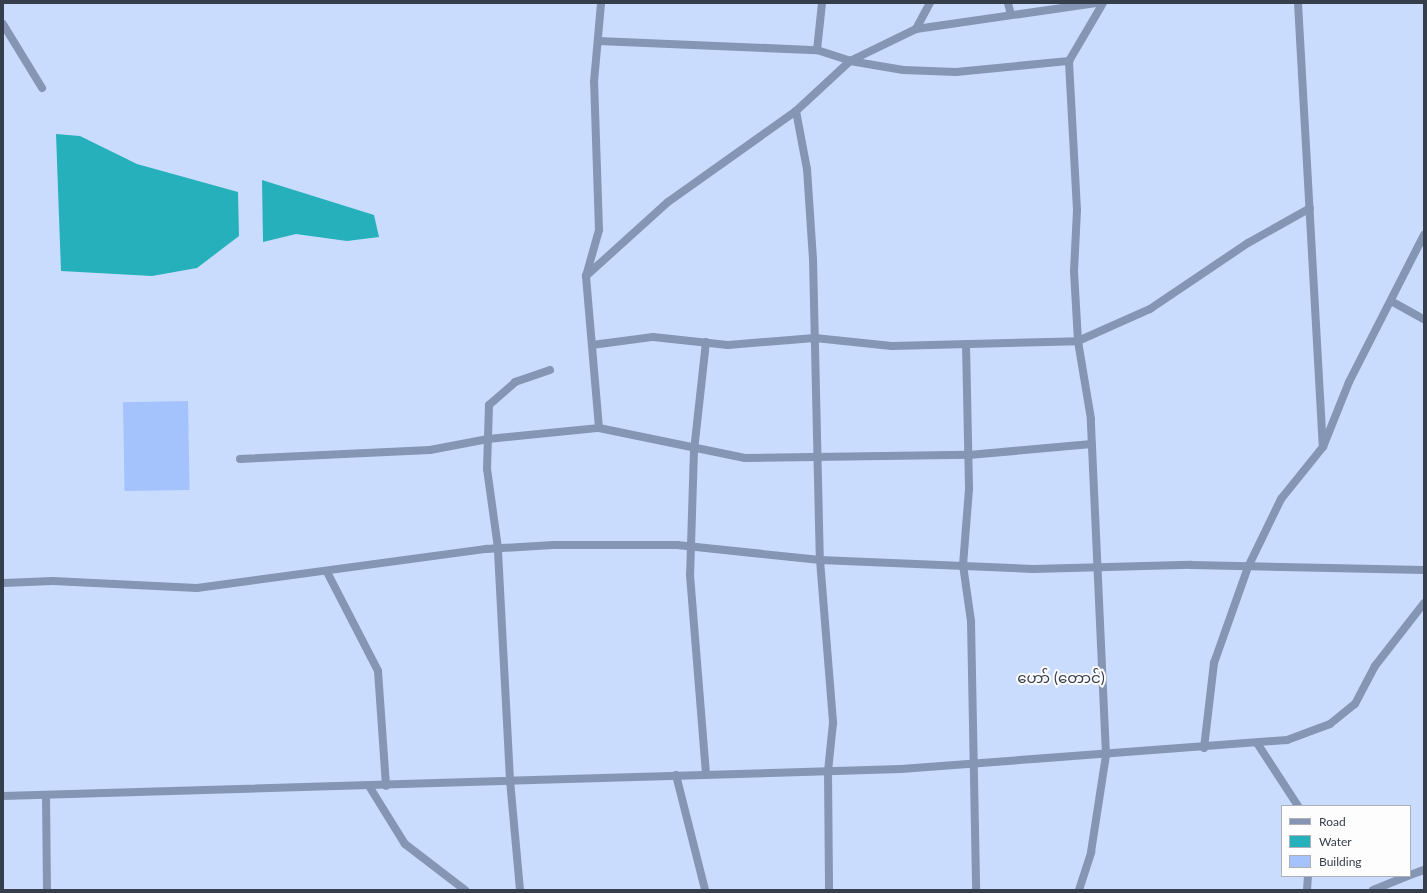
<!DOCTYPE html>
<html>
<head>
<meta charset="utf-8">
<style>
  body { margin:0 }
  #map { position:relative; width:1427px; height:893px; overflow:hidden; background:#cadcfe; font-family:Lato,"Noto Sans Myanmar",sans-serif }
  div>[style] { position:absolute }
  .water>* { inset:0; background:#25b0bb }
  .building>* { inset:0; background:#a4c2fc; transform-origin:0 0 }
  .street>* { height:8px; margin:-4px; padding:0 4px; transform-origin:4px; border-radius:4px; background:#8595b4 }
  span { translate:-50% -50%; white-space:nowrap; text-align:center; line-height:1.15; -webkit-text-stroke:4px #fdfdfd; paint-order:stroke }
  .quarter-label { font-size:15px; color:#363d4b }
  .frame { position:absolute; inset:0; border:4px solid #363d4b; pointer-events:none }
  .legend { position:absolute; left:1281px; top:805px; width:130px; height:72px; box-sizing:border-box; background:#fdfdfd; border:1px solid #adb0b6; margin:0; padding:5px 7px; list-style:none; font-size:12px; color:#363d4b }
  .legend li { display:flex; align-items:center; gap:8px; height:20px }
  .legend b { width:20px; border:1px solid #adb0b6 }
</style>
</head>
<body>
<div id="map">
  <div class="water">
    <i style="clip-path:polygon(56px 134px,80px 136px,137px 164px,238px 192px,239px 236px,197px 268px,152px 276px,61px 271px)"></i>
    <i style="clip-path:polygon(262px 180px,374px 215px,379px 237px,347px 241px,296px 234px,263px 242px)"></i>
  </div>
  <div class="building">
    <i style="left:188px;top:401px;width:89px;height:65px;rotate:89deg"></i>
  </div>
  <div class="street">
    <i style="left:1008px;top:3px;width:12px;rotate:76deg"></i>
    <i style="left:1298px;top:3px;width:442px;rotate:86.8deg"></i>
    <i style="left:3px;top:24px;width:75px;rotate:58.6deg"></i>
    <i style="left:916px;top:29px;width:182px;rotate:-8.2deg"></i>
    <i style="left:598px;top:41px;width:219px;rotate:2.4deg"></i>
    <i style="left:817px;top:50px;width:35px;rotate:18deg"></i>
    <i style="left:850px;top:61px;width:54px;rotate:9.6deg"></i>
    <i style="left:903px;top:70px;width:53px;rotate:2.2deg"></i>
    <i style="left:956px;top:72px;width:114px;rotate:-5.6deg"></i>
    <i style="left:817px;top:50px;width:47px;rotate:-83.9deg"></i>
    <i style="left:796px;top:111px;width:59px;rotate:79.3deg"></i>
    <i style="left:807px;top:169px;width:90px;rotate:86.2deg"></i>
    <i style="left:813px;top:259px;width:301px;rotate:88.7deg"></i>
    <i style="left:820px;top:560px;width:164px;rotate:85.4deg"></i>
    <i style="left:833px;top:723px;width:48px;rotate:95.9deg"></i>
    <i style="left:828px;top:771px;width:119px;rotate:89.5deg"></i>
    <i style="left:586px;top:276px;width:110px;rotate:-42.1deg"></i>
    <i style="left:668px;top:202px;width:157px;rotate:-35.4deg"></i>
    <i style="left:796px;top:111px;width:74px;rotate:-42.8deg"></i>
    <i style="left:850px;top:61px;width:73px;rotate:-25.9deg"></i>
    <i style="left:916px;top:29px;width:30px;rotate:-62deg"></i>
    <i style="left:1391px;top:301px;width:38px;rotate:29deg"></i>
    <i style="left:706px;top:342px;width:109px;rotate:96.3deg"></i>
    <i style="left:694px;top:450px;width:125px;rotate:91.8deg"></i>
    <i style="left:690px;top:575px;width:200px;rotate:85.4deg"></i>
    <i style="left:966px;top:344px;width:145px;rotate:88.8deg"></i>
    <i style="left:969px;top:489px;width:76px;rotate:94.5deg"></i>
    <i style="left:963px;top:565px;width:57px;rotate:81.9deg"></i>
    <i style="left:971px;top:621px;width:269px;rotate:88.9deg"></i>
    <i style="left:592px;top:345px;width:62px;rotate:-7.5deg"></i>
    <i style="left:653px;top:337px;width:75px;rotate:6.1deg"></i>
    <i style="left:728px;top:345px;width:87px;rotate:-4.6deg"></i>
    <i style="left:815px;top:338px;width:77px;rotate:5.9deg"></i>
    <i style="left:892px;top:346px;width:186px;rotate:-1.5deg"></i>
    <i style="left:1078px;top:341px;width:79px;rotate:-24deg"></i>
    <i style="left:1150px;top:309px;width:118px;rotate:-34deg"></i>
    <i style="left:1248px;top:243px;width:71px;rotate:-29.4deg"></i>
    <i style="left:599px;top:428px;width:153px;rotate:-94.9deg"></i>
    <i style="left:586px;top:276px;width:48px;rotate:-74.2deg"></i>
    <i style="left:599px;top:230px;width:148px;rotate:-91.9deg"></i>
    <i style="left:594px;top:82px;width:79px;rotate:-84.9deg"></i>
    <i style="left:240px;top:459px;width:190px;rotate:-2.7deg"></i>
    <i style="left:430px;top:450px;width:59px;rotate:-10.7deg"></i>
    <i style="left:488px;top:439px;width:112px;rotate:-5.7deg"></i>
    <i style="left:599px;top:428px;width:149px;rotate:11.6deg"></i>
    <i style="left:745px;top:458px;width:224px;rotate:-0.8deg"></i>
    <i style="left:969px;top:455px;width:123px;rotate:-5.1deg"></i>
    <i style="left:327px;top:572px;width:111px;rotate:62.7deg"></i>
    <i style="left:378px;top:671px;width:115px;rotate:86deg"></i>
    <i style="left:3px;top:583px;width:50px;rotate:-2.3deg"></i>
    <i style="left:53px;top:581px;width:144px;rotate:2.8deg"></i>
    <i style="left:197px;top:588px;width:292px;rotate:-7.7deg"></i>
    <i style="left:486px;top:549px;width:67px;rotate:-3.4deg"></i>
    <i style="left:553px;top:545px;width:124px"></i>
    <i style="left:677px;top:545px;width:144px;rotate:6deg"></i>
    <i style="left:820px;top:560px;width:213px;rotate:2.4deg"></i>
    <i style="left:1033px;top:569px;width:158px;rotate:-1.5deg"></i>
    <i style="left:1191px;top:565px;width:233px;rotate:1.2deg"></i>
    <i style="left:1257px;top:743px;width:75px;rotate:56.9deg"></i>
    <i style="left:1204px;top:748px;width:86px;rotate:-83.3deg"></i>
    <i style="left:1214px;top:663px;width:102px;rotate:-70.5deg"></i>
    <i style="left:1248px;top:567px;width:76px;rotate:-64.1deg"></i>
    <i style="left:1281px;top:499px;width:67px;rotate:-51.1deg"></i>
    <i style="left:1323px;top:447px;width:70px;rotate:-68.2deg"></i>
    <i style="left:1349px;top:382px;width:165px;rotate:-63deg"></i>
    <i style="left:676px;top:775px;width:119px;rotate:75.8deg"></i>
    <i style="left:369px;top:786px;width:68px;rotate:58.2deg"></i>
    <i style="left:405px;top:844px;width:76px;rotate:37.5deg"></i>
    <i style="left:46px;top:795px;width:95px;rotate:89.4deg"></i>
    <i style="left:3px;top:796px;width:898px;rotate:-1.72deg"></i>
    <i style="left:901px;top:769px;width:387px;rotate:-4.3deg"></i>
    <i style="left:1287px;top:740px;width:46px;rotate:-20.4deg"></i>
    <i style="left:1330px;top:724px;width:32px;rotate:-39deg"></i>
    <i style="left:1355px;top:704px;width:43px;rotate:-62.2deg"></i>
    <i style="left:1375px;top:666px;width:80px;rotate:-52.1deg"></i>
    <i style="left:1410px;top:875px;width:15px;rotate:-20deg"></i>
    <i style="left:520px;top:890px;width:110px;rotate:-95.2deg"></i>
    <i style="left:510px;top:780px;width:232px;rotate:-93deg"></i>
    <i style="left:498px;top:548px;width:80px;rotate:-97.9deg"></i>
    <i style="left:487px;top:469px;width:64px;rotate:-88.2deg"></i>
    <i style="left:489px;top:405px;width:35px;rotate:-41deg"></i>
    <i style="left:515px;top:382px;width:37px;rotate:-19deg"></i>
    <i style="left:1079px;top:890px;width:40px;rotate:-72deg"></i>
    <i style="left:1091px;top:852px;width:98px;rotate:-81.2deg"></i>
    <i style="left:1106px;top:755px;width:336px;rotate:-92.6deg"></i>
    <i style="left:1091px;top:419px;width:79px;rotate:-99.5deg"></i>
    <i style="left:1078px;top:341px;width:70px;rotate:-93.3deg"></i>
    <i style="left:1074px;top:271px;width:61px;rotate:-87.2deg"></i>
    <i style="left:1077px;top:210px;width:149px;rotate:-93.1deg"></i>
    <i style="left:1069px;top:61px;width:67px;rotate:-59.6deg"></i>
    <i style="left:1307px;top:890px;width:14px;rotate:-86deg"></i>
    <i style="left:1373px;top:890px;width:38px;rotate:-22deg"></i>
  </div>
  <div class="quarter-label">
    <span style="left:1061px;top:678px">ဟော် (တောင်)</span>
  </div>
  <div class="frame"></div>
  <ul class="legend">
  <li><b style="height:5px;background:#8595b4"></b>Road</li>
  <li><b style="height:11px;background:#25b0bb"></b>Water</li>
  <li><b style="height:11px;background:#a4c2fc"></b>Building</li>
  </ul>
</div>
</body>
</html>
